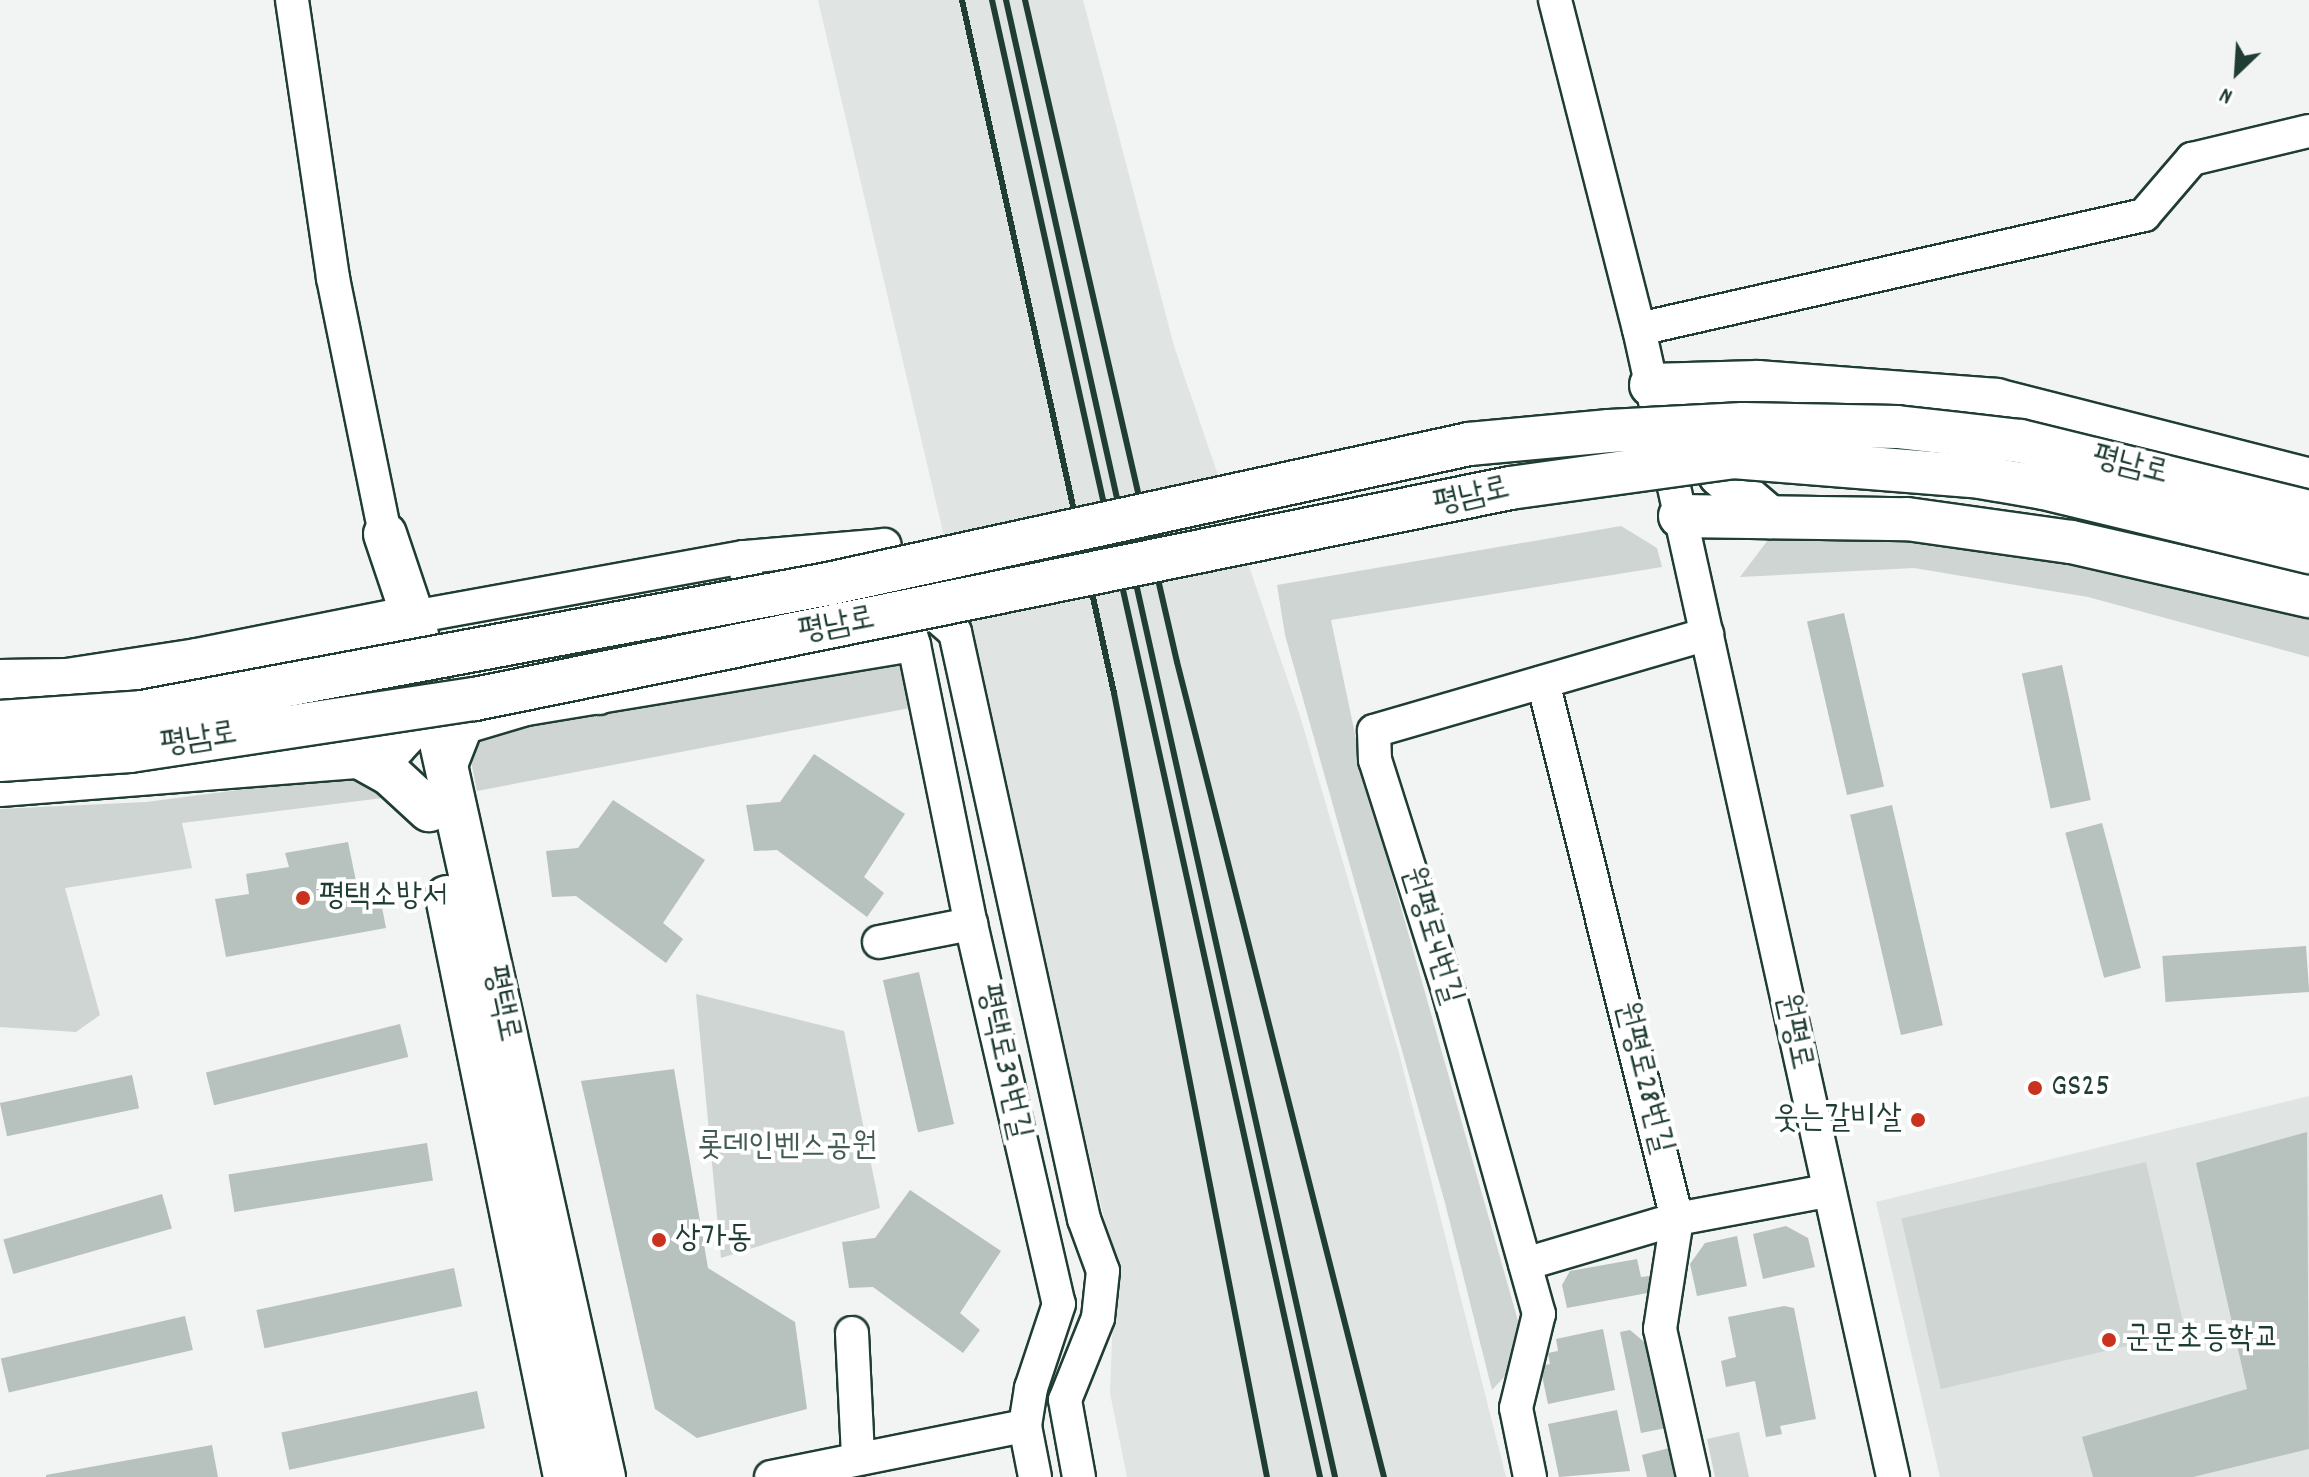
<!DOCTYPE html>
<html>
<head>
<meta charset="utf-8">
<style>
  body { margin:0 }
  #map { position:relative; width:2309px; height:1477px; overflow:hidden; background:#f2f3f3; font-family:Dekko,"Poor Story",sans-serif }
  div>[style] { position:absolute }
  .built>* { inset:0; background:#e0e4e3 }
  .green>* { inset:0; background:#ced5d3; transform-origin:0 0 }
  .building>* { inset:0; background:#b7c1bd; transform-origin:0 0 }
  .roads { filter:drop-shadow(2px 0 #1f3d34) drop-shadow(-2px 0 #1f3d34) drop-shadow(0 2px #1f3d34) drop-shadow(0 -2px #1f3d34) }
  .minor>* { height:32px; margin:-16px; padding:0 16px; transform-origin:16px; border-radius:16px; background:#fff }
  .major>* { height:42px; margin:-21px; padding:0 21px; transform-origin:21px; border-radius:21px; background:#fff }
  .rail>* { height:6px; margin:-3px; padding:0 3px; transform-origin:3px; border-radius:3px; background:#1f3d34 }
  .bridges { filter:drop-shadow(2px 0 #1f3d34) drop-shadow(-2px 0 #1f3d34) drop-shadow(0 2px #1f3d34) drop-shadow(0 -2px #1f3d34) }
  .major-bridge>* { height:42px; margin:-21px; padding:0 21px; transform-origin:21px; border-radius:21px; background:#fff }
  .dots>* { width:22px; height:22px; translate:-50% -50%; box-sizing:border-box; border:4px solid #fff; border-radius:50% }
  span { translate:-50% -50%; white-space:nowrap; text-align:center; line-height:1.15; -webkit-text-stroke:8px #fff; paint-order:stroke }
  .street-label { font-size:32px; color:#1f3d34 }
  .poi-label { font-size:32px; color:#1f3d34 }
  .left { translate:0 -50%; text-align:left }
  .right { translate:-100% -50%; text-align:right }
  .park-label { font-size:32px; color:#425b54 }
  .north { position:absolute; left:2197px; top:32px; width:80px; height:80px; -webkit-text-stroke:6px #fff; paint-order:stroke; rotate:205deg; font-size:22px; font-weight:700; line-height:32px; text-align:center; color:#1f3d34 }
  .north::after { content:''; display:block; margin:auto; width:28px; height:36px; background:#1f3d34; clip-path:polygon(50% 0,100% 100%,50% 72%,0 100%) }
</style>
</head>
<body>
<div id="map">
  <div class="built">
    <i style="clip-path:polygon(818px 0,1083px 0,1174px 346px,1300px 716px,1399px 1053px,1506px 1477px,1127px 1477px,1110px 1393px,1115px 1264px)"></i>
    <i style="clip-path:polygon(2309px 1096px,2309px 1477px,1940px 1477px,1876px 1202px)"></i>
  </div>
  <div class="green">
    <i style="clip-path:polygon(1621px 526px,1657px 548px,1662px 567px,1331px 620px,1364px 777px,1522px 1335px,1517px 1363px,1492px 1390px,1445px 1203px,1285px 635px,1277px 585px)"></i>
    <i style="clip-path:polygon(1891px 534px,1945px 536px,2309px 608px,2309px 657px,2088px 597px,1914px 568px,1740px 577px,1768px 540px)"></i>
    <i style="clip-path:polygon(900px 659px,910px 708px,477px 791px,470px 756px,488px 732px)"></i>
    <i style="clip-path:polygon(369px 773px,391px 797px,182px 823px,192px 868px,65px 888px,100px 1015px,76px 1032px,0 1027px,0 809px,146px 802px)"></i>
    <i style="clip-path:polygon(696px 994px,844px 1031px,880px 1208px,721px 1258px)"></i>
    <i style="left:2146px;top:1162px;width:175px;height:251px;rotate:77deg"></i>
    <i style="clip-path:polygon(1739px 1432px,1749px 1477px,1715px 1477px,1707px 1439px)"></i>
  </div>
  <div class="building">
    <i style="left:1844px;top:613px;width:178px;height:38px;rotate:77deg"></i>
    <i style="left:2062px;top:665px;width:138px;height:41px;rotate:78deg"></i>
    <i style="clip-path:polygon(814px 754px,905px 814px,864px 877px,884px 893px,867px 917px,777px 850px,754px 851px,746px 805px,780px 802px)"></i>
    <i style="clip-path:polygon(613px 800px,705px 860px,663px 923px,683px 939px,666px 963px,576px 896px,552px 897px,546px 851px,578px 848px)"></i>
    <i style="left:1892px;top:805px;width:226px;height:43px;rotate:77deg"></i>
    <i style="left:2102px;top:823px;width:150px;height:38px;rotate:75deg"></i>
    <i style="clip-path:polygon(348px 842px,359px 896px,379px 892px,386px 928px,226px 957px,215px 899px,249px 894px,246px 874px,289px 867px,285px 853px)"></i>
    <i style="left:2306px;top:946px;width:46px;height:144px;rotate:86deg"></i>
    <i style="left:919px;top:972px;width:156px;height:37px;rotate:77deg"></i>
    <i style="left:400px;top:1024px;width:34px;height:200px;rotate:76deg"></i>
    <i style="clip-path:polygon(674px 1069px,708px 1268px,795px 1322px,807px 1409px,697px 1438px,655px 1409px,581px 1081px)"></i>
    <i style="left:132px;top:1075px;width:34px;height:135px;rotate:78deg"></i>
    <i style="clip-path:polygon(2307px 1132px,2309px 1449px,2193px 1477px,2093px 1477px,2082px 1437px,2247px 1389px,2196px 1163px)"></i>
    <i style="left:427px;top:1143px;width:38px;height:201px;rotate:81deg"></i>
    <i style="clip-path:polygon(910px 1190px,1001px 1251px,960px 1313px,980px 1330px,963px 1353px,873px 1287px,849px 1288px,842px 1242px,875px 1238px)"></i>
    <i style="left:162px;top:1194px;width:36px;height:165px;rotate:74deg"></i>
    <i style="clip-path:polygon(1786px 1226px,1808px 1238px,1815px 1267px,1763px 1279px,1753px 1234px)"></i>
    <i style="clip-path:polygon(1737px 1236px,1747px 1286px,1697px 1296px,1690px 1264px,1705px 1243px)"></i>
    <i style="clip-path:polygon(1637px 1259px,1641px 1277px,1649px 1276px,1653px 1292px,1567px 1308px,1562px 1285px,1570px 1271px)"></i>
    <i style="left:454px;top:1268px;width:39px;height:202px;rotate:78deg"></i>
    <i style="clip-path:polygon(1784px 1306px,1794px 1308px,1816px 1419px,1780px 1426px,1782px 1434px,1766px 1437px,1755px 1381px,1726px 1387px,1721px 1361px,1736px 1357px,1728px 1317px)"></i>
    <i style="left:185px;top:1316px;width:35px;height:189px;rotate:77deg"></i>
    <i style="clip-path:polygon(1603px 1329px,1615px 1390px,1548px 1404px,1540px 1366px,1550px 1364px,1548px 1353px,1558px 1351px,1556px 1339px)"></i>
    <i style="clip-path:polygon(1630px 1330px,1649px 1346px,1666px 1428px,1641px 1433px,1620px 1332px)"></i>
    <i style="left:477px;top:1391px;width:38px;height:200px;rotate:78deg"></i>
    <i style="clip-path:polygon(1617px 1410px,1630px 1471px,1559px 1477px,1548px 1424px)"></i>
    <i style="clip-path:polygon(212px 1445px,218px 1477px,46px 1477px,46px 1475px)"></i>
    <i style="clip-path:polygon(1673px 1447px,1681px 1477px,1647px 1477px,1642px 1455px)"></i>
  </div>
  <div class="roads">
    <div class="minor">
      <i style="left:292px;top:0;width:281px;rotate:81.6deg"></i>
      <i style="left:333px;top:278px;width:261px;rotate:78.5deg"></i>
      <i style="left:1555px;top:0;width:340px;rotate:75.7deg"></i>
      <i style="left:1639px;top:329px;width:1176px;rotate:77.52deg"></i>
      <i style="left:1639px;top:329px;width:518px;rotate:-12.72deg"></i>
      <i style="left:2144px;top:215px;width:74px;rotate:-49.4deg"></i>
      <i style="left:2192px;top:159px;width:120px;rotate:-13.5deg"></i>
      <i style="left:744px;top:557px;width:141px;rotate:-4.9deg"></i>
      <i style="left:884px;top:545px;width:104px;rotate:73.3deg"></i>
      <i style="left:914px;top:645px;width:285px;rotate:78.5deg"></i>
      <i style="left:971px;top:924px;width:390px;rotate:77deg"></i>
      <i style="left:1059px;top:1304px;width:89px;rotate:108.4deg"></i>
      <i style="left:1031px;top:1388px;width:38px;rotate:99deg"></i>
      <i style="left:1025px;top:1426px;width:52px;rotate:78.9deg"></i>
      <i style="left:413px;top:617px;width:336px;rotate:-10.3deg"></i>
      <i style="left:744px;top:557px;width:21px;rotate:82deg"></i>
      <i style="left:907px;top:620px;width:28px;rotate:-13deg"></i>
      <i style="left:934px;top:614px;width:28px;rotate:41deg"></i>
      <i style="left:955px;top:632px;width:601px;rotate:77.61deg"></i>
      <i style="left:1084px;top:1219px;width:55px;rotate:69.9deg"></i>
      <i style="left:1103px;top:1271px;width:47px;rotate:96.1deg"></i>
      <i style="left:1098px;top:1318px;width:88px;rotate:111.9deg"></i>
      <i style="left:1065px;top:1400px;width:78px;rotate:79.7deg"></i>
      <i style="left:1543px;top:682px;width:553px;rotate:75.99deg"></i>
      <i style="left:1677px;top:1219px;width:111px;rotate:98.8deg"></i>
      <i style="left:1660px;top:1329px;width:152px;rotate:77.4deg"></i>
      <i style="left:599px;top:698px;width:54px;rotate:-26.6deg"></i>
      <i style="left:448px;top:773px;width:49px;rotate:-68.6deg"></i>
      <i style="left:466px;top:727px;width:63px;rotate:-16.7deg"></i>
      <i style="left:526px;top:709px;width:393px;rotate:-9.4deg"></i>
      <i style="left:879px;top:942px;width:94px;rotate:-11.1deg"></i>
      <i style="left:1525px;top:1264px;width:159px;rotate:-16.5deg"></i>
      <i style="left:1677px;top:1219px;width:152px;rotate:-10.6deg"></i>
      <i style="left:852px;top:1333px;width:123px;rotate:87.2deg"></i>
      <i style="left:771px;top:1477px;width:259px;rotate:-11.4deg"></i>
      <i style="left:1530px;top:1477px;width:70px;rotate:-101.5deg"></i>
      <i style="left:1516px;top:1408px;width:97px;rotate:-76.3deg"></i>
      <i style="left:1539px;top:1314px;width:333px;rotate:-105.7deg"></i>
      <i style="left:1449px;top:993px;width:244px;rotate:-107.6deg"></i>
      <i style="left:1375px;top:760px;width:29px;rotate:-92deg"></i>
      <i style="left:1374px;top:731px;width:347px;rotate:-16.2deg"></i>
    </div>
    <div class="major">
      <i style="left:1651px;top:385px;width:107px;rotate:-1.6deg"></i>
      <i style="left:1758px;top:382px;width:239px;rotate:4.3deg"></i>
      <i style="left:1996px;top:400px;width:323px;rotate:14.3deg"></i>
      <i style="left:1713px;top:427px;width:13px;rotate:103deg"></i>
      <i style="left:1710px;top:440px;width:36px;rotate:74deg"></i>
      <i style="left:1720px;top:475px;width:65px;rotate:40.6deg"></i>
      <i style="left:1680px;top:516px;width:227px;rotate:0.8deg"></i>
      <i style="left:1907px;top:519px;width:166px;rotate:8deg"></i>
      <i style="left:2071px;top:542px;width:244px;rotate:12.8deg"></i>
      <i style="left:385px;top:534px;width:88px;rotate:71.4deg"></i>
      <i style="left:413px;top:617px;width:881px;rotate:77.48deg"></i>
      <i style="left:0;top:681px;width:67px;rotate:-0.9deg"></i>
      <i style="left:67px;top:680px;width:132px;rotate:-8.7deg"></i>
      <i style="left:197px;top:660px;width:220px;rotate:-11.3deg"></i>
      <i style="left:359px;top:757px;width:37px;rotate:29deg"></i>
      <i style="left:391px;top:775px;width:52px;rotate:42.6deg"></i>
      <i style="left:0;top:785px;width:360px;rotate:-4.5deg"></i>
      <i style="left:359px;top:757px;width:38px;rotate:-18deg"></i>
      <i style="left:395px;top:745px;width:55px;rotate:-46.5deg"></i>
      <i style="left:447px;top:897px;width:592px;rotate:78.5deg"></i>
    </div>
  </div>
  <div class="rail">
    <i style="left:962px;top:0;width:709px;rotate:77.63deg"></i>
    <i style="left:1114px;top:693px;width:799px;rotate:78.96deg"></i>
    <i style="left:992px;top:0;width:1513px;rotate:77.48deg"></i>
    <i style="left:1006px;top:0;width:1513px;rotate:77.44deg"></i>
    <i style="left:1025px;top:0;width:679px;rotate:77.07deg"></i>
    <i style="left:1177px;top:662px;width:841px;rotate:75.75deg"></i>
  </div>
  <div class="bridges">
    <div class="major-bridge">
      <i style="left:0;top:722px;width:142px;rotate:-4deg"></i>
      <i style="left:142px;top:712px;width:698px;rotate:-10.57deg"></i>
      <i style="left:828px;top:584px;width:656px;rotate:-12.32deg"></i>
      <i style="left:1469px;top:444px;width:141px;rotate:-5.3deg"></i>
      <i style="left:1609px;top:431px;width:134px;rotate:-3deg"></i>
      <i style="left:1743px;top:424px;width:154px;rotate:1.1deg"></i>
      <i style="left:1897px;top:427px;width:124px;rotate:6.5deg"></i>
      <i style="left:2020px;top:441px;width:298px;rotate:13.8deg"></i>
      <i style="left:0;top:760px;width:130px;rotate:-4deg"></i>
      <i style="left:130px;top:751px;width:349px;rotate:-8.6deg"></i>
      <i style="left:475px;top:699px;width:1056px;rotate:-11.52deg"></i>
      <i style="left:1510px;top:488px;width:225px;rotate:-7.9deg"></i>
      <i style="left:1733px;top:457px;width:248px;rotate:4.6deg"></i>
      <i style="left:1980px;top:477px;width:65px;rotate:9.8deg"></i>
      <i style="left:2044px;top:488px;width:273px;rotate:13.6deg"></i>
    </div>
  </div>
  <div class="dots">
    <i style="left:303px;top:898px;background:#c8321e"></i>
    <i style="left:2035px;top:1088px;background:#c8321e"></i>
    <i style="left:1918px;top:1120px;background:#c8321e"></i>
    <i style="left:659px;top:1240px;background:#c8321e"></i>
    <i style="left:2109px;top:1340px;background:#c8321e"></i>
  </div>
  <div class="street-label">
    <span style="left:2130px;top:467px;rotate:14deg">평남로</span>
    <span style="left:1472px;top:498px;rotate:-13deg">평남로</span>
    <span style="left:837px;top:627px;rotate:-11deg">평남로</span>
    <span style="left:199px;top:741px;rotate:-9deg">평남로</span>
    <span style="left:1430px;top:936px;rotate:73deg">원평로4번길</span>
    <span style="left:500px;top:1004px;rotate:78deg">평택로</span>
    <span style="left:1792px;top:1032px;rotate:78deg">원평로</span>
    <span style="left:1002px;top:1062px;rotate:78deg">평택로39번길</span>
    <span style="left:1642px;top:1078px;rotate:76deg">원평로28번길</span>
  </div>
  <div class="poi-label">
    <span class="left" style="left:319px;top:898px">평택소방서</span>
    <span class="left" style="left:2051px;top:1088px">GS25</span>
    <span class="right" style="left:1902px;top:1120px">웃는갈비살</span>
    <span class="left" style="left:675px;top:1240px">상가동</span>
    <span class="left" style="left:2125px;top:1340px">군문초등학교</span>
  </div>
  <div class="park-label">
    <span style="left:787px;top:1148px">롯데인벤스공원</span>
  </div>
  <div class="north">N</div>
</div>
</body>
</html>
